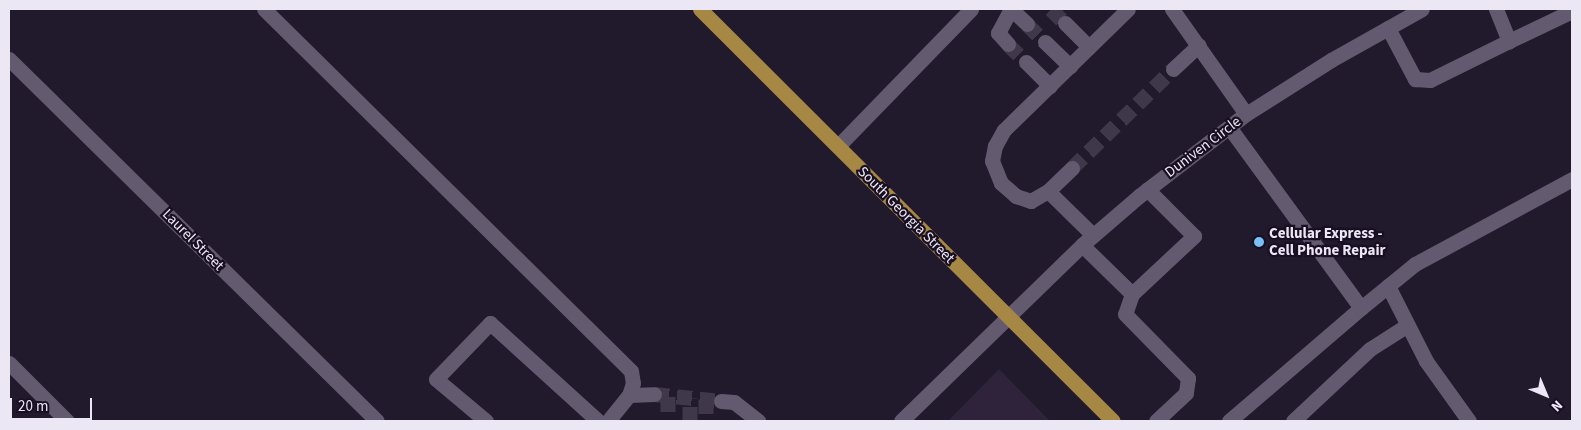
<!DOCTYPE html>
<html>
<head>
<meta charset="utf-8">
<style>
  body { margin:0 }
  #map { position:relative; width:1581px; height:430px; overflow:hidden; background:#21192c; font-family:"Source Sans 3",sans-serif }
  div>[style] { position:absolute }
  .built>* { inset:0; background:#2e233b }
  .minor-tunnel>* { height:15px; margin-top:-7.5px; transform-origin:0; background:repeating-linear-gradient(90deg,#3f384a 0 15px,transparent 0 23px) }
  .minor>* { height:15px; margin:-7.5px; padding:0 7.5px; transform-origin:7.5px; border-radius:7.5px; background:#635a70 }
  .major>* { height:15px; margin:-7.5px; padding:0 7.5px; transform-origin:7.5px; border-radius:7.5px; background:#a68744 }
  .dots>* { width:14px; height:14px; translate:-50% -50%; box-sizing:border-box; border:2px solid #181022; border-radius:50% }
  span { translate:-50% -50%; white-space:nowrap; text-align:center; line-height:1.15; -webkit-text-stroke:4.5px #181022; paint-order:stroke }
  .street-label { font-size:15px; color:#ece7f4 }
  .poi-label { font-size:15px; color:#ece7f4; font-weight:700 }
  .left { translate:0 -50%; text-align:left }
  .frame { position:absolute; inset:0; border:10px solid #ece7f4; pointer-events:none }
  .north { position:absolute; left:1521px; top:370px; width:50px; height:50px; -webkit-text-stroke:4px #181022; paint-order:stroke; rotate:135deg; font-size:14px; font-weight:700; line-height:20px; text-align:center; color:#ece7f4 }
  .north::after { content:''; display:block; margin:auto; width:18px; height:22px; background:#ece7f4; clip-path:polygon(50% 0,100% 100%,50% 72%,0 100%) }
  .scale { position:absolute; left:10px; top:398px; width:82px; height:22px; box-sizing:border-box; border:2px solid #ece7f4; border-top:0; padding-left:6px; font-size:15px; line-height:18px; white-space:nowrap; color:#ece7f4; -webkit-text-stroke:4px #181022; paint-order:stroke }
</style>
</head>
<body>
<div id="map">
  <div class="built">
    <i style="clip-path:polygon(999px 369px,1050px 421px,948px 421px)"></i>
  </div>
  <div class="minor-tunnel">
    <i style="left:1051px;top:9px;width:20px;rotate:45deg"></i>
    <i style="left:1027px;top:24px;width:25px;rotate:45deg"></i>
    <i style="left:1008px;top:44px;width:25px;rotate:45deg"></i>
    <i style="left:1072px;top:168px;width:141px;rotate:-44.4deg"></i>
    <i style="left:654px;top:394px;width:67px;rotate:6deg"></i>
    <i style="left:668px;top:396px;width:25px;rotate:90deg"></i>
    <i style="left:706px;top:399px;width:22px;rotate:90deg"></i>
    <i style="left:690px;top:421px;width:23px;rotate:-90deg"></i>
  </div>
  <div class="minor">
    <i style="left:264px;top:9px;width:515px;rotate:44.61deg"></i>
    <i style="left:631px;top:371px;width:12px;rotate:81deg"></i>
    <i style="left:633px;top:383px;width:13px;rotate:108deg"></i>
    <i style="left:629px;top:395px;width:33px;rotate:129deg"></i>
    <i style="left:1011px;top:9px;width:22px;rotate:43deg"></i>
    <i style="left:1172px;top:9px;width:128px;rotate:54.8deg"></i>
    <i style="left:1496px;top:9px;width:35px;rotate:68deg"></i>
    <i style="left:1509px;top:41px;width:70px;rotate:-25.5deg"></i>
    <i style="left:1065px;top:23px;width:34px;rotate:45deg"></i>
    <i style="left:1388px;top:28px;width:58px;rotate:62.1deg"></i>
    <i style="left:1415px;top:79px;width:15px;rotate:4deg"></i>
    <i style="left:1430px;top:80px;width:88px;rotate:-26.3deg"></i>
    <i style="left:1045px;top:42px;width:35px;rotate:44deg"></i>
    <i style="left:1008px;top:44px;width:15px;rotate:-132deg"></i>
    <i style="left:998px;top:33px;width:27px;rotate:-62deg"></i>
    <i style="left:9px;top:59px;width:516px;rotate:44.53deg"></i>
    <i style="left:1026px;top:62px;width:34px;rotate:45deg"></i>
    <i style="left:1173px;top:69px;width:35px;rotate:-43deg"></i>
    <i style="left:1229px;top:127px;width:224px;rotate:53.9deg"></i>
    <i style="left:838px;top:146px;width:191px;rotate:-45.8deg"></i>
    <i style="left:1072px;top:168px;width:33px;rotate:136deg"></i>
    <i style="left:1048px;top:191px;width:20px;rotate:150deg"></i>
    <i style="left:1031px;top:201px;width:16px;rotate:-162deg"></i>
    <i style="left:1016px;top:196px;width:20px;rotate:-139deg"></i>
    <i style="left:1001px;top:183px;width:24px;rotate:-112deg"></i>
    <i style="left:992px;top:161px;width:15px;rotate:-79deg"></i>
    <i style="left:995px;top:146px;width:18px;rotate:-61deg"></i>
    <i style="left:1004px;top:130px;width:173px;rotate:-44.3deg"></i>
    <i style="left:1048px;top:191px;width:63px;rotate:44.4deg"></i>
    <i style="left:1082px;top:245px;width:70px;rotate:44.4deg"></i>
    <i style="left:1132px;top:294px;width:85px;rotate:-43.1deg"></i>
    <i style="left:1194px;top:236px;width:66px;rotate:-135deg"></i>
    <i style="left:1388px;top:286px;width:84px;rotate:63.1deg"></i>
    <i style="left:1426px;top:361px;width:74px;rotate:54.4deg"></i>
    <i style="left:1132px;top:294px;width:21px;rotate:109deg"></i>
    <i style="left:1125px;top:314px;width:90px;rotate:45.5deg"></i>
    <i style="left:1188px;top:378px;width:15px;rotate:98deg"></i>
    <i style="left:1186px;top:393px;width:41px;rotate:137deg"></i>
    <i style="left:9px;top:363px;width:82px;rotate:45deg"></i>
    <i style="left:629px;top:395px;width:25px;rotate:-2deg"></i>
    <i style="left:721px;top:401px;width:13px;rotate:4deg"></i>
    <i style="left:734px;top:402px;width:31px;rotate:38deg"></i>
    <i style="left:486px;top:421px;width:65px;rotate:-140deg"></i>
    <i style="left:436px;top:379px;width:78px;rotate:-46deg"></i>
    <i style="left:490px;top:323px;width:146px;rotate:42.2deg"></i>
    <i style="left:901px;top:421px;width:252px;rotate:-44.2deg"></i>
    <i style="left:1082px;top:245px;width:75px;rotate:-40.7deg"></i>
    <i style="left:1139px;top:196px;width:135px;rotate:-37.5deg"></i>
    <i style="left:1246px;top:114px;width:101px;rotate:-32.4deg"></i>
    <i style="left:1331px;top:60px;width:104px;rotate:-29.3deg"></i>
    <i style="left:1229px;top:421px;width:174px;rotate:-40.6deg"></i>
    <i style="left:1361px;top:308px;width:70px;rotate:-39.2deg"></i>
    <i style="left:1415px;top:264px;width:179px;rotate:-28.4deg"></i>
    <i style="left:1293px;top:421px;width:105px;rotate:-43.1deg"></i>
    <i style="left:1370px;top:349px;width:43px;rotate:-32.6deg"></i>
  </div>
  <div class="major">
    <i style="left:700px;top:9px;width:583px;rotate:44.93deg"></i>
  </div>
  <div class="dots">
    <i style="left:1259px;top:242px;background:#79bff8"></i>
  </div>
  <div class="street-label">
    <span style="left:1203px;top:147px;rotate:-37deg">Duniven Circle</span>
    <span style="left:906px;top:215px;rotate:45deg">South Georgia Street</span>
    <span style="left:193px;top:240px;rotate:45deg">Laurel Street</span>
  </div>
  <div class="poi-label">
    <span class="left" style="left:1269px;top:242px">Cellular Express -<br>Cell Phone Repair</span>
  </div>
  <div class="frame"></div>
  <div class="north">N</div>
  <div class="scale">20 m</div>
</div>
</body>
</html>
